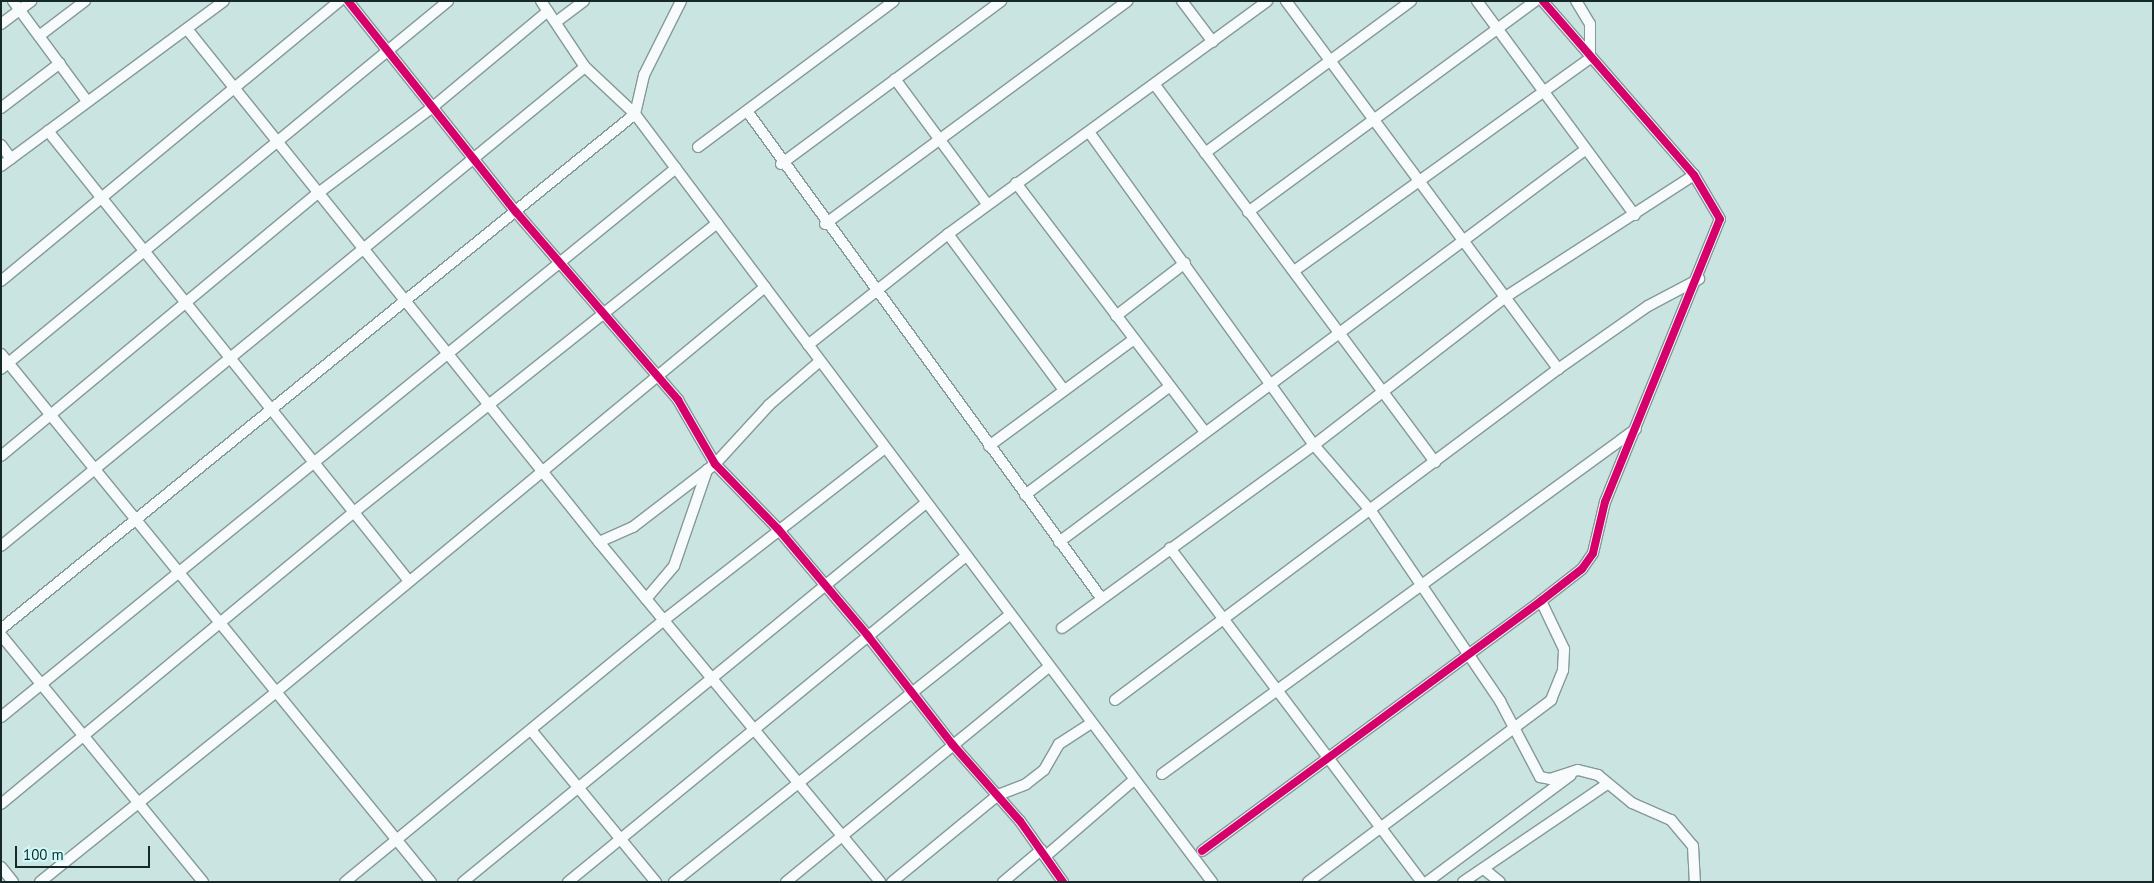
<!DOCTYPE html>
<html>
<head>
<meta charset="utf-8">
<style>
  body { margin:0 }
  #map { position:relative; width:2154px; height:883px; overflow:hidden; background:#cae4e2; font-family:"PT Sans",sans-serif }
  div>[style] { position:absolute }
  .roads { filter:drop-shadow(1px 0 #859998) drop-shadow(-1px 0 #859998) drop-shadow(0 1px #859998) drop-shadow(0 -1px #859998) }
  .minor>* { height:10px; margin:-5px; padding:0 5px; transform-origin:5px; border-radius:5px; background:#f7fbfb }
  .cycleway>* { height:8px; margin:-4px; padding:0 4px; transform-origin:4px; border-radius:4px; background:#d6006c }
  span { translate:-50% -50%; white-space:nowrap; text-align:center; line-height:1.15; -webkit-text-stroke:4.5px #cdfbf9; paint-order:stroke }
  .frame { position:absolute; inset:0; border:2px solid #162827; pointer-events:none }
  .scale { position:absolute; left:15px; top:846px; width:135px; height:22px; box-sizing:border-box; border:2px solid #162827; border-top:0; padding-left:6px; font-size:15px; line-height:18px; white-space:nowrap; color:#162827; -webkit-text-stroke:4px #cdfbf9; paint-order:stroke }
</style>
</head>
<body>
<div id="map">
  <div class="roads">
    <div class="minor">
      <i style="left:13px;top:1px;width:124px;rotate:53.5deg"></i>
      <i style="left:348px;top:1px;width:270px;rotate:51.5deg"></i>
      <i style="left:516px;top:212px;width:248px;rotate:49.2deg"></i>
      <i style="left:678px;top:400px;width:74px;rotate:60deg"></i>
      <i style="left:715px;top:464px;width:91px;rotate:45.9deg"></i>
      <i style="left:778px;top:529px;width:140px;rotate:49.9deg"></i>
      <i style="left:868px;top:636px;width:137px;rotate:52.1deg"></i>
      <i style="left:952px;top:744px;width:103px;rotate:48.6deg"></i>
      <i style="left:1020px;top:821px;width:75px;rotate:54.8deg"></i>
      <i style="left:541px;top:1px;width:79px;rotate:56.3deg"></i>
      <i style="left:585px;top:67px;width:69px;rotate:43.2deg"></i>
      <i style="left:635px;top:114px;width:961px;rotate:53.08deg"></i>
      <i style="left:1182px;top:1px;width:51px;rotate:52.9deg"></i>
      <i style="left:1286px;top:1px;width:458px;rotate:53.5deg"></i>
      <i style="left:1477px;top:1px;width:266px;rotate:53.6deg"></i>
      <i style="left:556px;top:22px;width:35px;rotate:-37deg"></i>
      <i style="left:1px;top:24px;width:38px;rotate:-37deg"></i>
      <i style="left:187px;top:29px;width:658px;rotate:51.23deg"></i>
      <i style="left:599px;top:542px;width:441px;rotate:50.4deg"></i>
      <i style="left:39px;top:36px;width:58px;rotate:-37.3deg"></i>
      <i style="left:895px;top:79px;width:155px;rotate:53.6deg"></i>
      <i style="left:1155px;top:85px;width:470px;rotate:53.4deg"></i>
      <i style="left:1px;top:108px;width:74px;rotate:-37.3deg"></i>
      <i style="left:747px;top:111px;width:603px;rotate:53.97deg"></i>
      <i style="left:48px;top:131px;width:577px;rotate:51.26deg"></i>
      <i style="left:1089px;top:132px;width:385px;rotate:54.3deg"></i>
      <i style="left:1314px;top:445px;width:87px;rotate:49.2deg"></i>
      <i style="left:1371px;top:511px;width:230px;rotate:55.8deg"></i>
      <i style="left:1500px;top:701px;width:86px;rotate:62.2deg"></i>
      <i style="left:1540px;top:777px;width:10px;rotate:11deg"></i>
      <i style="left:1550px;top:779px;width:29px;rotate:-18deg"></i>
      <i style="left:1578px;top:770px;width:21px;rotate:14deg"></i>
      <i style="left:1598px;top:775px;width:44px;rotate:39.5deg"></i>
      <i style="left:1632px;top:803px;width:43px;rotate:23.6deg"></i>
      <i style="left:1671px;top:820px;width:34px;rotate:50deg"></i>
      <i style="left:1693px;top:846px;width:36px;rotate:87deg"></i>
      <i style="left:1px;top:145px;width:17px;rotate:54deg"></i>
      <i style="left:698px;top:147px;width:244px;rotate:-36.7deg"></i>
      <i style="left:1205px;top:153px;width:256px;rotate:-36.4deg"></i>
      <i style="left:781px;top:164px;width:274px;rotate:-36.5deg"></i>
      <i style="left:1px;top:166px;width:277px;rotate:-36.5deg"></i>
      <i style="left:1016px;top:183px;width:311px;rotate:52.8deg"></i>
      <i style="left:1248px;top:212px;width:356px;rotate:-36.3deg"></i>
      <i style="left:825px;top:224px;width:376px;rotate:-36.4deg"></i>
      <i style="left:948px;top:234px;width:194px;rotate:53.4deg"></i>
      <i style="left:1294px;top:271px;width:365px;rotate:-35.7deg"></i>
      <i style="left:1590px;top:58px;width:34px;rotate:-90deg"></i>
      <i style="left:1590px;top:24px;width:27px;rotate:-121deg"></i>
      <i style="left:1px;top:281px;width:439px;rotate:-39.6deg"></i>
      <i style="left:1116px;top:316px;width:87px;rotate:-37.5deg"></i>
      <i style="left:808px;top:345px;width:179px;rotate:-38.4deg"></i>
      <i style="left:948px;top:234px;width:395px;rotate:-36.1deg"></i>
      <i style="left:1px;top:354px;width:681px;rotate:50.84deg"></i>
      <i style="left:1px;top:369px;width:579px;rotate:-39.46deg"></i>
      <i style="left:989px;top:446px;width:180px;rotate:-36.4deg"></i>
      <i style="left:1px;top:456px;width:410px;rotate:-39.7deg"></i>
      <i style="left:317px;top:194px;width:146px;rotate:-36.9deg"></i>
      <i style="left:434px;top:106px;width:148px;rotate:-39.8deg"></i>
      <i style="left:1025px;top:495px;width:180px;rotate:-36.9deg"></i>
      <i style="left:599px;top:542px;width:37px;rotate:-24deg"></i>
      <i style="left:633px;top:527px;width:103px;rotate:-37.5deg"></i>
      <i style="left:715px;top:464px;width:80px;rotate:-47.5deg"></i>
      <i style="left:769px;top:405px;width:67px;rotate:-40.8deg"></i>
      <i style="left:1059px;top:542px;width:656px;rotate:-36.7deg"></i>
      <i style="left:1px;top:546px;width:755px;rotate:-39.36deg"></i>
      <i style="left:1170px;top:548px;width:418px;rotate:53deg"></i>
      <i style="left:646px;top:599px;width:43px;rotate:-49.7deg"></i>
      <i style="left:674px;top:566px;width:102px;rotate:-71deg"></i>
      <i style="left:1062px;top:628px;width:311px;rotate:-36deg"></i>
      <i style="left:1314px;top:445px;width:244px;rotate:-37.7deg"></i>
      <i style="left:1507px;top:296px;width:223px;rotate:-32.9deg"></i>
      <i style="left:1px;top:629px;width:817px;rotate:-39.09deg"></i>
      <i style="left:635px;top:114px;width:40px;rotate:-77deg"></i>
      <i style="left:644px;top:75px;width:83px;rotate:-63.4deg"></i>
      <i style="left:1px;top:635px;width:319px;rotate:50.7deg"></i>
      <i style="left:1115px;top:700px;width:553px;rotate:-36.77deg"></i>
      <i style="left:1558px;top:369px;width:110px;rotate:-35deg"></i>
      <i style="left:1648px;top:306px;width:58px;rotate:-27.9deg"></i>
      <i style="left:1px;top:717px;width:870px;rotate:-39.12deg"></i>
      <i style="left:531px;top:730px;width:197px;rotate:50.6deg"></i>
      <i style="left:1162px;top:774px;width:586px;rotate:-36.05deg"></i>
      <i style="left:1px;top:804px;width:458px;rotate:-39.6deg"></i>
      <i style="left:354px;top:512px;width:464px;rotate:-38.5deg"></i>
      <i style="left:1202px;top:851px;width:421px;rotate:-36.4deg"></i>
      <i style="left:1541px;top:601px;width:52px;rotate:-38deg"></i>
      <i style="left:1582px;top:569px;width:19px;rotate:-55deg"></i>
      <i style="left:1593px;top:553px;width:52px;rotate:-76.8deg"></i>
      <i style="left:1605px;top:502px;width:305px;rotate:-67.9deg"></i>
      <i style="left:1720px;top:219px;width:51px;rotate:-120.6deg"></i>
      <i style="left:1694px;top:175px;width:230px;rotate:-131deg"></i>
      <i style="left:1047px;top:855px;width:115px;rotate:-40.8deg"></i>
      <i style="left:1px;top:867px;width:19px;rotate:51deg"></i>
      <i style="left:1485px;top:870px;width:19px;rotate:39deg"></i>
      <i style="left:40px;top:882px;width:303px;rotate:-38.8deg"></i>
      <i style="left:276px;top:692px;width:635px;rotate:-39.63deg"></i>
      <i style="left:345px;top:882px;width:413px;rotate:-39.4deg"></i>
      <i style="left:664px;top:620px;width:280px;rotate:-37.9deg"></i>
      <i style="left:463px;top:882px;width:598px;rotate:-39.3deg"></i>
      <i style="left:568px;top:882px;width:514px;rotate:-39.32deg"></i>
      <i style="left:674px;top:882px;width:429px;rotate:-38.5deg"></i>
      <i style="left:786px;top:882px;width:340px;rotate:-39.3deg"></i>
      <i style="left:892px;top:882px;width:137px;rotate:-39.4deg"></i>
      <i style="left:998px;top:795px;width:30px;rotate:-21deg"></i>
      <i style="left:1026px;top:784px;width:23px;rotate:-38deg"></i>
      <i style="left:1044px;top:770px;width:30px;rotate:-60deg"></i>
      <i style="left:1059px;top:744px;width:38px;rotate:-33deg"></i>
      <i style="left:1003px;top:882px;width:50px;rotate:-40.1deg"></i>
      <i style="left:1308px;top:882px;width:304px;rotate:-36.8deg"></i>
      <i style="left:1551px;top:700px;width:32px;rotate:-68deg"></i>
      <i style="left:1563px;top:670px;width:21px;rotate:-87deg"></i>
      <i style="left:1564px;top:649px;width:53px;rotate:-115.6deg"></i>
      <i style="left:1427px;top:882px;width:179px;rotate:-36.6deg"></i>
      <i style="left:1463px;top:882px;width:174px;rotate:-34.2deg"></i>
    </div>
  </div>
  <div class="cycleway">
    <i style="left:348px;top:1px;width:270px;rotate:51.5deg"></i>
    <i style="left:516px;top:212px;width:248px;rotate:49.2deg"></i>
    <i style="left:678px;top:400px;width:74px;rotate:60deg"></i>
    <i style="left:715px;top:464px;width:91px;rotate:45.9deg"></i>
    <i style="left:778px;top:529px;width:140px;rotate:49.9deg"></i>
    <i style="left:868px;top:636px;width:137px;rotate:52.1deg"></i>
    <i style="left:952px;top:744px;width:103px;rotate:48.6deg"></i>
    <i style="left:1020px;top:821px;width:75px;rotate:54.8deg"></i>
    <i style="left:1202px;top:851px;width:421px;rotate:-36.4deg"></i>
    <i style="left:1541px;top:601px;width:52px;rotate:-38deg"></i>
    <i style="left:1582px;top:569px;width:19px;rotate:-55deg"></i>
    <i style="left:1593px;top:553px;width:52px;rotate:-76.8deg"></i>
    <i style="left:1605px;top:502px;width:305px;rotate:-67.9deg"></i>
    <i style="left:1720px;top:219px;width:51px;rotate:-120.6deg"></i>
    <i style="left:1694px;top:175px;width:230px;rotate:-131deg"></i>
  </div>
  <div class="frame"></div>
  <div class="scale">100 m</div>
</div>
</body>
</html>
